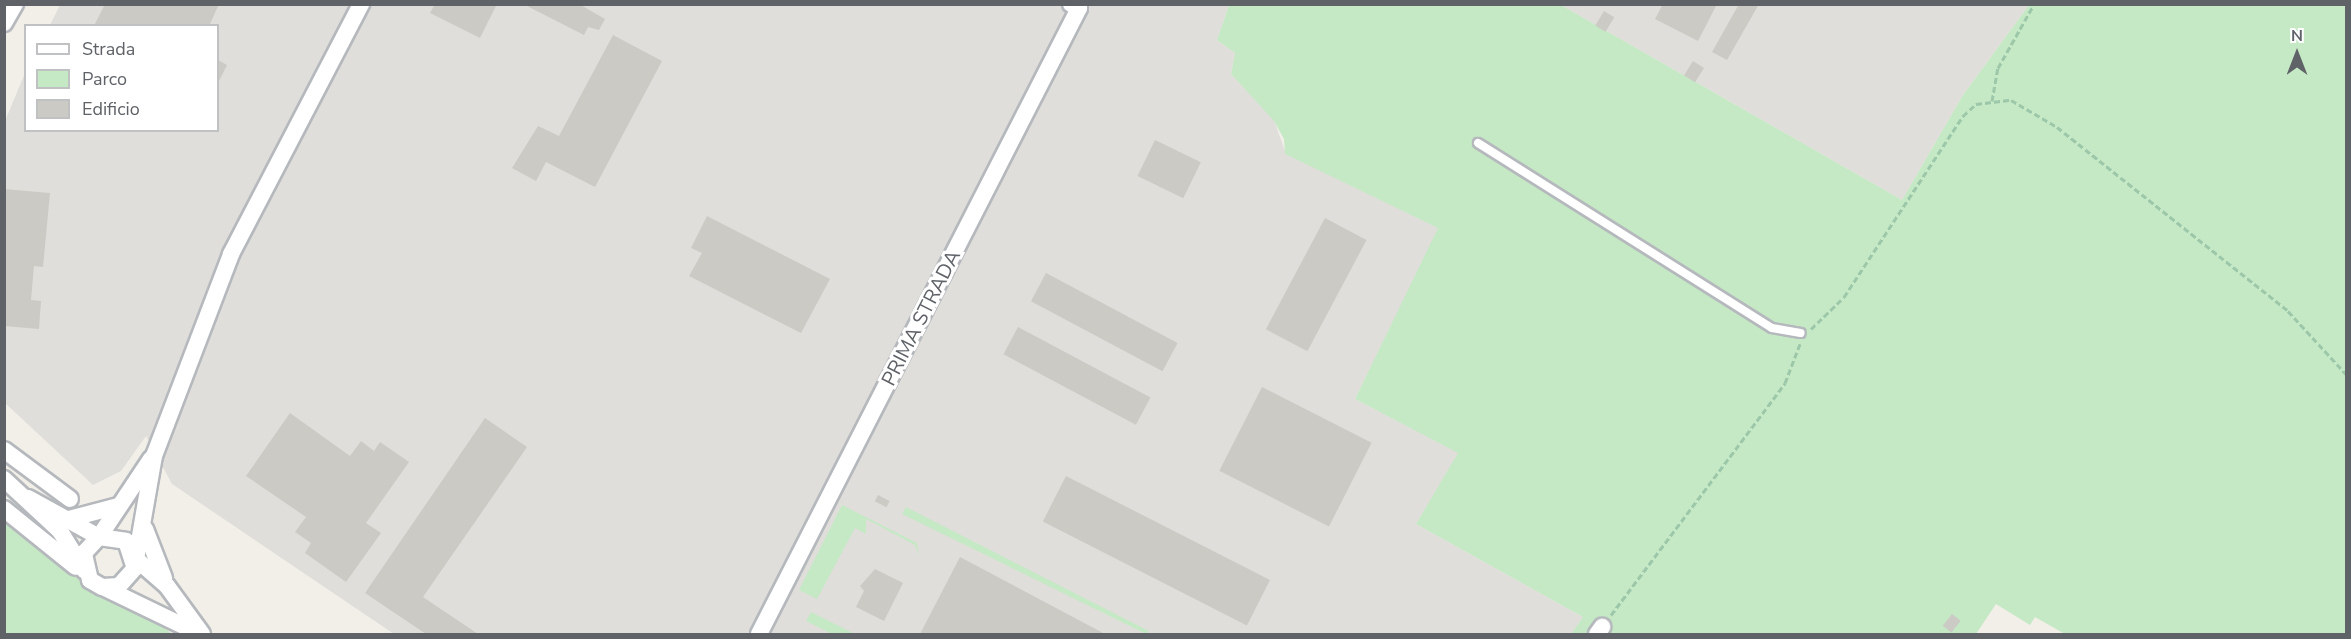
<!DOCTYPE html>
<html>
<head>
<meta charset="utf-8">
<style>
  body { margin:0 }
  #map { position:relative; width:2351px; height:639px; overflow:hidden; background:#f1efe8; font-family:"Nunito Sans",sans-serif }
  div>[style] { position:absolute }
  .industrial>* { inset:0; background:#e0deda }
  .green>* { inset:0; background:#c5e8c5 }
  .building>* { inset:0; background:#cccac5; transform-origin:0 0 }
  .path>* { height:3px; margin-top:-1.5px; transform-origin:0; background:repeating-linear-gradient(90deg,#9cc7a9 0 6px,transparent 0 9px) }
  .roads { filter:drop-shadow(2px 0 #b5b8bc) drop-shadow(-2px 0 #b5b8bc) drop-shadow(0 2px #b5b8bc) drop-shadow(0 -2px #b5b8bc) }
  .service>* { height:8px; margin:-4px; padding:0 4px; transform-origin:4px; border-radius:4px; background:#fff }
  .minor>* { height:16px; margin:-8px; padding:0 8px; transform-origin:8px; border-radius:8px; background:#fff }
  span { translate:-50% -50%; white-space:nowrap; text-align:center; line-height:1.15; -webkit-text-stroke:6px #fff; paint-order:stroke }
  .street-label { font-size:20px; color:#5f6368 }
  .frame { position:absolute; inset:0; border:6px solid #5f6368; pointer-events:none }
  .legend { position:absolute; left:24px; top:24px; width:195px; height:108px; box-sizing:border-box; background:#fff; border:2px solid #bfc1c3; margin:0; padding:8px 10px; list-style:none; font-size:18px; color:#5f6368 }
  .legend li { display:flex; align-items:center; gap:12px; height:30px }
  .legend b { width:30px; border:2px solid #bfc1c3 }
  .north { position:absolute; left:2267px; top:24px; width:60px; height:60px; -webkit-text-stroke:4px #fff; paint-order:stroke; rotate:0deg; font-size:16px; font-weight:700; line-height:24px; text-align:center; color:#5f6368 }
  .north::after { content:''; display:block; margin:auto; width:21px; height:27px; background:#5f6368; clip-path:polygon(50% 0,100% 100%,50% 72%,0 100%) }
</style>
</head>
<body>
<div id="map">
  <div class="industrial">
    <i style="clip-path:polygon(60px 5px,1229px 5px,1217px 40px,1235px 53px,1231px 74px,1274px 120px,1286px 154px,1439px 228px,1355px 399px,1459px 453px,1416px 524px,1583px 617px,1571px 634px,394px 634px,172px 484px,146px 436px,121px 471px,93px 485px,5px 403px,5px 121px,25px 73px,26px 130px,218px 130px,218px 26px,50px 25px)"></i>
    <i style="clip-path:polygon(1561px 5px,2029px 5px,1963px 95px,1902px 200px)"></i>
  </div>
  <div class="green">
    <i style="clip-path:polygon(1229px 5px,1561px 5px,1902px 200px,1963px 95px,2029px 5px,2346px 5px,2346px 634px,2065px 634px,2035px 617px,2030px 625px,1996px 604px,1976px 634px,1571px 634px,1583px 617px,1416px 524px,1458px 453px,1355px 399px,1438px 228px,1285px 154px,1284px 139px,1274px 121px,1231px 74px,1235px 53px,1217px 40px)"></i>
    <i style="clip-path:polygon(5px 499px,172px 634px,5px 634px)"></i>
    <i style="clip-path:polygon(842px 505px,917px 543px,919px 556px,915px 545px,866px 519px,866px 534px,855px 528px,817px 599px,799px 590px)"></i>
    <i style="clip-path:polygon(906px 507px,1149px 631px,1146px 634px,902px 514px)"></i>
    <i style="clip-path:polygon(811px 612px,855px 634px,832px 634px,806px 621px)"></i>
  </div>
  <div class="building">
    <i style="clip-path:polygon(105px 4px,219px 4px,209px 26px,94px 26px)"></i>
    <i style="clip-path:polygon(435px 4px,497px 4px,480px 38px,430px 13px)"></i>
    <i style="clip-path:polygon(523px 4px,579px 4px,605px 19px,599px 30px,588px 27px,584px 35px)"></i>
    <i style="clip-path:polygon(1663px 4px,1717px 4px,1698px 41px,1655px 19px)"></i>
    <i style="clip-path:polygon(1739px 4px,1759px 4px,1727px 60px,1712px 52px)"></i>
    <i style="left:1604px;top:11px;width:12px;height:17px;rotate:31deg"></i>
    <i style="clip-path:polygon(613px 35px,662px 61px,595px 187px,546px 162px,536px 181px,512px 168px,538px 126px,559px 136px)"></i>
    <i style="clip-path:polygon(218px 60px,227px 65px,218px 83px)"></i>
    <i style="left:1693px;top:61px;width:13px;height:17px;rotate:32deg"></i>
    <i style="left:1155px;top:140px;width:51px;height:40px;rotate:26deg"></i>
    <i style="clip-path:polygon(4px 189px,50px 193px,43px 267px,34px 266px,31px 300px,41px 301px,39px 329px,4px 326px)"></i>
    <i style="clip-path:polygon(707px 216px,830px 279px,801px 333px,689px 276px,702px 253px,691px 248px)"></i>
    <i style="left:1325px;top:218px;width:47px;height:126px;rotate:28deg"></i>
    <i style="left:1046px;top:273px;width:149px;height:32px;rotate:28deg"></i>
    <i style="left:1018px;top:327px;width:150px;height:31px;rotate:28deg"></i>
    <i style="left:1262px;top:387px;width:123px;height:94px;rotate:27deg"></i>
    <i style="clip-path:polygon(290px 413px,350px 456px,361px 441px,374px 451px,380px 442px,409px 462px,366px 523px,381px 533px,346px 582px,305px 553px,311px 543px,295px 532px,306px 517px,246px 476px)"></i>
    <i style="clip-path:polygon(485px 418px,527px 447px,423px 597px,478px 634px,426px 634px,365px 593px)"></i>
    <i style="left:1066px;top:476px;width:229px;height:51px;rotate:27deg"></i>
    <i style="left:878px;top:495px;width:13px;height:7px;rotate:27deg"></i>
    <i style="clip-path:polygon(960px 557px,1105px 634px,920px 634px)"></i>
    <i style="clip-path:polygon(875px 569px,903px 583px,884px 621px,856px 607px,864px 591px,860px 586px)"></i>
    <i style="left:1952px;top:614px;width:11px;height:15px;rotate:38deg"></i>
  </div>
  <div class="path">
    <i style="left:1992px;top:101px;width:34px;rotate:-80deg"></i>
    <i style="left:1998px;top:68px;width:73px;rotate:-60.6deg"></i>
    <i style="left:1811px;top:329px;width:46px;rotate:-44.1deg"></i>
    <i style="left:1844px;top:297px;width:217px;rotate:-56.7deg"></i>
    <i style="left:1963px;top:116px;width:18px;rotate:-43deg"></i>
    <i style="left:1976px;top:104px;width:35px;rotate:-7deg"></i>
    <i style="left:2011px;top:100px;width:53px;rotate:30.4deg"></i>
    <i style="left:2057px;top:127px;width:295px;rotate:38.5deg"></i>
    <i style="left:2288px;top:311px;width:86px;rotate:47.4deg"></i>
    <i style="left:1611px;top:615px;width:290px;rotate:-53.1deg"></i>
    <i style="left:1785px;top:383px;width:42px;rotate:-69deg"></i>
  </div>
  <div class="roads">
    <div class="service">
      <i style="left:1478px;top:143px;width:347px;rotate:32.2deg"></i>
      <i style="left:1772px;top:328px;width:29px;rotate:10deg"></i>
    </div>
    <div class="minor">
      <i style="left:4px;top:23px;width:22px;rotate:-60deg"></i>
      <i style="left:4px;top:450px;width:82px;rotate:36.6deg"></i>
      <i style="left:4px;top:479px;width:76px;rotate:42.9deg"></i>
      <i style="left:60px;top:531px;width:46px;rotate:58.4deg"></i>
      <i style="left:28px;top:498px;width:81px;rotate:28.8deg"></i>
      <i style="left:99px;top:537px;width:27px;rotate:8deg"></i>
      <i style="left:126px;top:541px;width:28px;rotate:72deg"></i>
      <i style="left:135px;top:568px;width:24px;rotate:132deg"></i>
      <i style="left:119px;top:586px;width:17px;rotate:177deg"></i>
      <i style="left:102px;top:587px;width:14px;rotate:-150deg"></i>
      <i style="left:90px;top:580px;width:28px;rotate:-103deg"></i>
      <i style="left:84px;top:553px;width:22px;rotate:-47deg"></i>
      <i style="left:99px;top:537px;width:94px;rotate:-56.3deg"></i>
      <i style="left:4px;top:509px;width:92px;rotate:38.9deg"></i>
      <i style="left:69px;top:519px;width:51px;rotate:-14.9deg"></i>
      <i style="left:145px;top:529px;width:53px;rotate:68.8deg"></i>
      <i style="left:105px;top:588px;width:103px;rotate:25.8deg"></i>
      <i style="left:202px;top:634px;width:59px;rotate:-126.1deg"></i>
      <i style="left:167px;top:586px;width:41px;rotate:-138.9deg"></i>
      <i style="left:136px;top:559px;width:105px;rotate:-80.1deg"></i>
      <i style="left:154px;top:456px;width:216px;rotate:-69.1deg"></i>
      <i style="left:231px;top:254px;width:282px;rotate:-62.5deg"></i>
      <i style="left:759px;top:634px;width:703px;rotate:-62.92deg"></i>
      <i style="left:1079px;top:8px;width:9px;rotate:-153deg"></i>
      <i style="left:1597px;top:634px;width:9px;rotate:-54deg"></i>
    </div>
  </div>
  <div class="street-label">
    <span style="left:921px;top:318px;rotate:-63deg">PRIMA STRADA</span>
  </div>
  <div class="frame"></div>
  <ul class="legend">
  <li><b style="height:8px;background:#fff"></b>Strada</li>
  <li><b style="height:16px;background:#c5e8c5"></b>Parco</li>
  <li><b style="height:16px;background:#cccac5"></b>Edificio</li>
  </ul>
  <div class="north">N</div>
</div>
</body>
</html>
